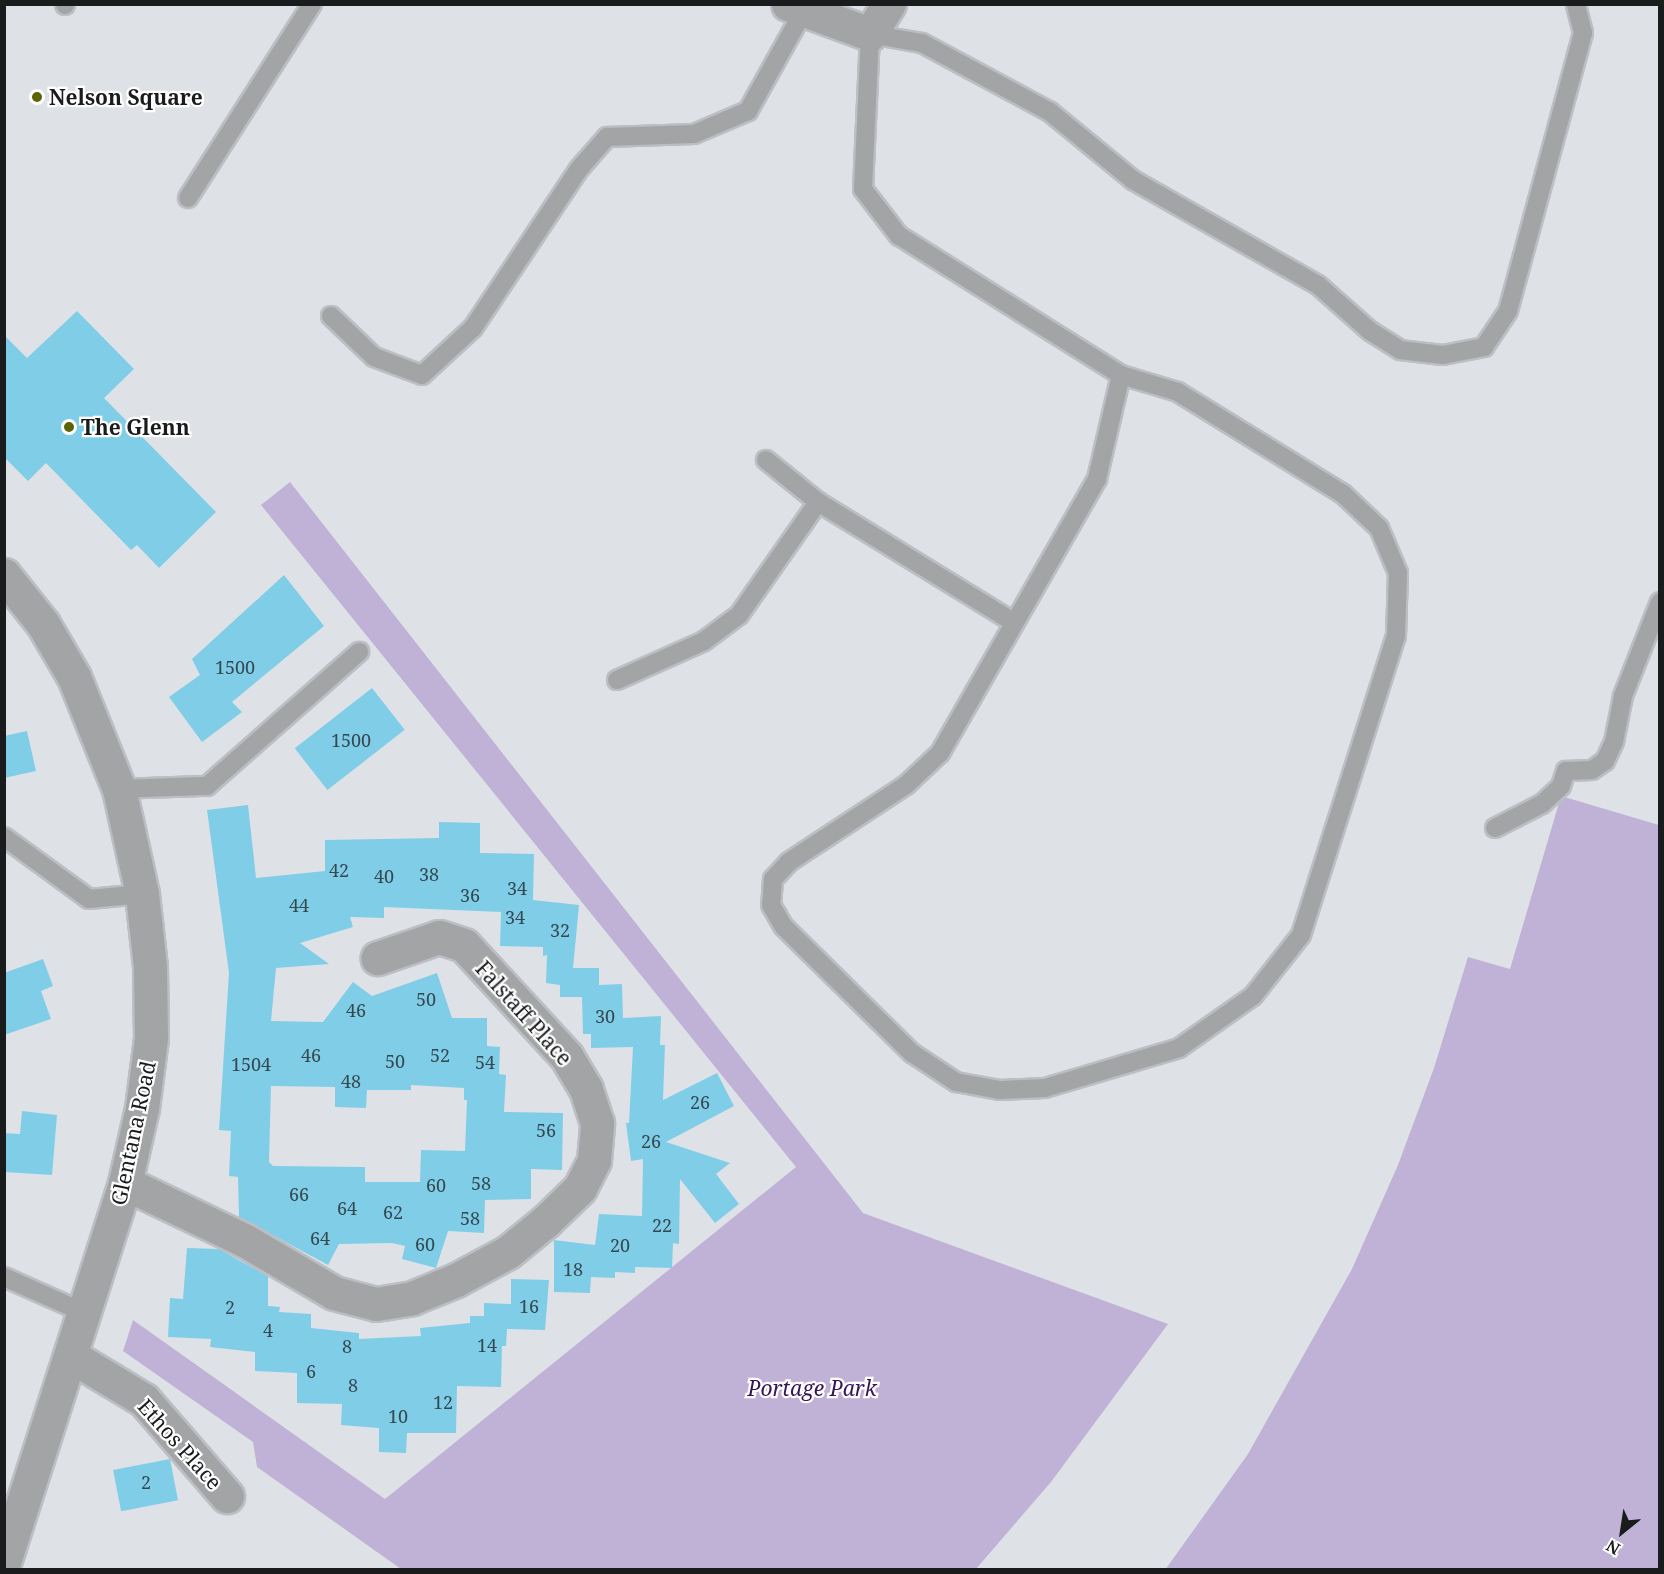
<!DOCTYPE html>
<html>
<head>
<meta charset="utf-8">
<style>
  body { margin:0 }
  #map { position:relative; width:1664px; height:1574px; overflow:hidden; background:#dee2e7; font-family:"Noto Serif",serif }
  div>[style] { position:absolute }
  .green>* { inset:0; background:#c0b2d6 }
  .building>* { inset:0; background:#80cde8; transform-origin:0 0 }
  .roads { filter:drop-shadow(2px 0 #bbbec3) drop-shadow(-2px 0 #bbbec3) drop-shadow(0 2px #bbbec3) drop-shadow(0 -2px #bbbec3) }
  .service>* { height:18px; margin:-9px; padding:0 9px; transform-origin:9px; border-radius:9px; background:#a3a4a6 }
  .minor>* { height:33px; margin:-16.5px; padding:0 16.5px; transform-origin:16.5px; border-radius:16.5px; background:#a3a4a6 }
  .dots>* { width:16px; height:16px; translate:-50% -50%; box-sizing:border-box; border:3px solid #fff; border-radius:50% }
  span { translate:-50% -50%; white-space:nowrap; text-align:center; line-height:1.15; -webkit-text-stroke:4.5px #fff; paint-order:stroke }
  .number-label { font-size:18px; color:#344850 }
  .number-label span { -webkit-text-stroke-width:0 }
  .poi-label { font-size:21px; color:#1a1b1d; font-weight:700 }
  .left { translate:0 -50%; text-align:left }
  .street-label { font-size:21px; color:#1a1b1d }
  .park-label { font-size:21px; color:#371559; font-style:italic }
  .frame { position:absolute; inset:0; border:6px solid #1a1b1d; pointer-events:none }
  .north { position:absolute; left:1592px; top:1502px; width:60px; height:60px; -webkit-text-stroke:4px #fff; paint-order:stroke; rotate:210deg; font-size:16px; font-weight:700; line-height:24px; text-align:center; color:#1a1b1d }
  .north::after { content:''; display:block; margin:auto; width:21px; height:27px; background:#1a1b1d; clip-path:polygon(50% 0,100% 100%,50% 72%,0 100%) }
</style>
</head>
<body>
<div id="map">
  <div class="green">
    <i style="clip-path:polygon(290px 482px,863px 1213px,1168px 1324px,1051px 1482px,976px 1569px,401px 1569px,257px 1467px,253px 1442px,123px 1351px,133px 1320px,385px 1499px,796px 1167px,261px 505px)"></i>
    <i style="clip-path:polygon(1561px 796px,1659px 825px,1659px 1569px,1165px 1570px,1248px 1454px,1352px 1269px,1398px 1165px,1434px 1068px,1468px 957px,1510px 969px)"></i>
  </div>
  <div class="building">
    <i style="clip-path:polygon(77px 311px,134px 369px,104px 398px,216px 512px,159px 568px,137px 545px,131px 550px,46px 463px,28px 481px,4px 457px,4px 335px,27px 358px)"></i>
    <i style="clip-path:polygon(284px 575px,324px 626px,232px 702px,242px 712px,202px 742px,169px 697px,200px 675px,192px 659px)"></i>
    <i style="left:372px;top:688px;width:53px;height:98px;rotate:52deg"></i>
    <i style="clip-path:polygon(27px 731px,36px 771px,4px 778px,4px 736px)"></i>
    <i style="clip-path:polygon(evenodd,248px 805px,256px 878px,325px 871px,325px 840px,439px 838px,439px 822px,480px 823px,480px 853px,534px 854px,533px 900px,579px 905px,573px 968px,599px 968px,599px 985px,622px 984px,623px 1018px,661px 1016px,660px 1045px,665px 1045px,663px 1100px,717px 1073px,734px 1106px,666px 1142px,730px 1163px,716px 1174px,739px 1204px,715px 1223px,680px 1179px,679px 1244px,673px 1243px,672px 1268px,635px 1267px,635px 1273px,615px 1272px,615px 1278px,591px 1277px,590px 1293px,554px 1292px,554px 1240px,595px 1245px,599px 1214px,642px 1216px,643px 1159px,631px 1161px,626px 1123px,629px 1123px,633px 1047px,591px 1048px,591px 1034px,583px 1034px,582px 997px,560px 997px,560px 985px,546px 983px,547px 955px,543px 956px,543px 947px,500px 946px,501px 912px,384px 907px,384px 918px,350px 917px,353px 927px,300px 943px,329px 964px,276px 968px,271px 1021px,323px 1022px,353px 982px,372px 996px,437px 973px,452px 1018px,487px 1018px,487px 1046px,500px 1047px,499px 1074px,506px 1075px,504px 1112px,563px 1113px,562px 1170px,531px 1169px,531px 1199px,485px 1200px,484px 1233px,448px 1231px,436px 1268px,402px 1259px,405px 1246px,392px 1243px,339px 1244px,328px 1265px,239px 1217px,238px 1177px,229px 1176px,231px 1131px,219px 1130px,229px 973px,207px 810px,248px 805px,411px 1085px,464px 1088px,464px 1100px,467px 1100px,465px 1151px,421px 1150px,420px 1182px,365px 1182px,365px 1167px,273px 1166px,269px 1162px,271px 1086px,335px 1087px,335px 1107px,366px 1108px,367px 1090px,411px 1090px,411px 1085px)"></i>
    <i style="clip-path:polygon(43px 959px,53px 986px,41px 991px,51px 1019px,4px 1035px,4px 973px)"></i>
    <i style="clip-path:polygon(22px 1111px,57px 1115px,52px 1175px,4px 1172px,4px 1133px,20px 1134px)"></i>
    <i style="clip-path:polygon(187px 1248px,219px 1249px,268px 1276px,268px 1306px,280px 1307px,279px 1312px,311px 1314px,311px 1328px,359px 1333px,359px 1339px,421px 1336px,420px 1328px,470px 1323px,470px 1316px,484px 1316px,484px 1303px,511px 1304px,511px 1279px,549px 1280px,545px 1330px,507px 1329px,506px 1346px,502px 1346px,501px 1387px,457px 1386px,456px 1433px,407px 1433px,406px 1453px,379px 1452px,379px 1428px,341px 1425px,342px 1404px,297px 1403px,297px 1373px,255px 1371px,255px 1352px,210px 1347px,211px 1339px,168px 1337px,170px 1298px,183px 1299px)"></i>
    <i style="left:170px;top:1459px;width:42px;height:58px;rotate:79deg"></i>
  </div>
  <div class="roads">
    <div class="service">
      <i style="left:65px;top:5px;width:1px;rotate:-90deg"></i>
      <i style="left:188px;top:198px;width:230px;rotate:-57.4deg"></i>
      <i style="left:331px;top:316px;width:59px;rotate:43.6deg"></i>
      <i style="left:374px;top:357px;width:51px;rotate:20.6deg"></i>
      <i style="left:422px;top:375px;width:69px;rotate:-42.7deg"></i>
      <i style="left:473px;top:328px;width:191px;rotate:-56.3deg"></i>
      <i style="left:579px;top:169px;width:43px;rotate:-48.8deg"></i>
      <i style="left:607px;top:137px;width:87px;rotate:-2deg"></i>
      <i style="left:694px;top:134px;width:59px;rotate:-23.1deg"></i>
      <i style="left:748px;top:111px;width:113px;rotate:-60.9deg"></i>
      <i style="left:1121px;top:375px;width:107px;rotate:103deg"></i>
      <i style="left:1097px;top:479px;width:316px;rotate:119.8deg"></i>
      <i style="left:940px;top:753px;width:47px;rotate:136.7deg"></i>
      <i style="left:906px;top:785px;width:140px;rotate:146.7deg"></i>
      <i style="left:789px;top:862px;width:23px;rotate:133deg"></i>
      <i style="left:773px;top:879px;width:26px;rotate:94deg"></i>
      <i style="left:771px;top:905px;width:24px;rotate:60deg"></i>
      <i style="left:783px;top:926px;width:181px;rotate:44.6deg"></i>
      <i style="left:912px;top:1053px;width:53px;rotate:33.4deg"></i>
      <i style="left:956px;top:1082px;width:45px;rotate:10.3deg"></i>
      <i style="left:1000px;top:1090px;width:45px;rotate:-2.5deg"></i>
      <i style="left:1045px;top:1088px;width:140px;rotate:-16.6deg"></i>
      <i style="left:1179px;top:1048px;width:90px;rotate:-35.1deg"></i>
      <i style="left:1253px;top:996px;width:78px;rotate:-51.8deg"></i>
      <i style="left:1301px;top:935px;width:314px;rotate:-72.4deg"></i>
      <i style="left:1396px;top:636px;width:63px;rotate:-88.2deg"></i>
      <i style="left:1398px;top:573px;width:49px;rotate:-112.9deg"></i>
      <i style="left:1379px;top:528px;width:50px;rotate:-136.6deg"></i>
      <i style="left:1343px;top:494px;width:194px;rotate:-148.3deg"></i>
      <i style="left:1178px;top:392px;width:59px;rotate:-163.4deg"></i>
      <i style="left:1121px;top:375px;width:262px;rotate:-147.9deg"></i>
      <i style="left:899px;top:236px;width:59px;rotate:-127.5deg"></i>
      <i style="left:863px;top:189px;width:155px;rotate:-87.4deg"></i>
      <i style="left:870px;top:34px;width:53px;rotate:9.8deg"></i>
      <i style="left:922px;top:43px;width:145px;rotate:28.3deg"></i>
      <i style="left:1050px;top:112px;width:107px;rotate:39.3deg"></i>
      <i style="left:1133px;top:180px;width:213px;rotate:29.6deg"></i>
      <i style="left:1318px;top:285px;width:69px;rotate:41.5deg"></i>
      <i style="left:1370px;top:331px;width:36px;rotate:32deg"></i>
      <i style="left:1400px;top:350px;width:43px;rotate:6.6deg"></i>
      <i style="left:1443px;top:355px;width:42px;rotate:-11deg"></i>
      <i style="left:1484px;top:347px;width:43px;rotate:-56.3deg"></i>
      <i style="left:1508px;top:311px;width:288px;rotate:-74.9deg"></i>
      <i style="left:1583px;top:33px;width:30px;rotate:-104deg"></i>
      <i style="left:766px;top:460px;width:67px;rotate:38.9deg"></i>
      <i style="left:818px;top:502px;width:229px;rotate:31.6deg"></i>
      <i style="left:617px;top:680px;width:95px;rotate:-24.1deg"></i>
      <i style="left:704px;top:641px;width:44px;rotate:-36.6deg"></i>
      <i style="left:739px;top:615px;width:138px;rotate:-55deg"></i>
      <i style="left:119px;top:789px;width:88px;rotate:-2deg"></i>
      <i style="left:207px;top:786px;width:203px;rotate:-41.4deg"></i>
      <i style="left:1495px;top:828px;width:53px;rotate:-27.1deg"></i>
      <i style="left:1542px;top:804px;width:26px;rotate:-43deg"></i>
      <i style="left:1561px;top:786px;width:16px;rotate:-72deg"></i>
      <i style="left:1566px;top:771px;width:26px;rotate:-2deg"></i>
      <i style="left:1592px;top:770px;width:16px;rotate:-35deg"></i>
      <i style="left:1605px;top:761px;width:21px;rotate:-65deg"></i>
      <i style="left:1614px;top:742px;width:47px;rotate:-78.9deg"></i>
      <i style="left:1623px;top:696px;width:101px;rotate:-68.5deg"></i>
      <i style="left:4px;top:837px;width:105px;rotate:36.1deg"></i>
      <i style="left:89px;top:899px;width:53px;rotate:-5.4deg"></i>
      <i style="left:4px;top:1277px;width:89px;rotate:24deg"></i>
    </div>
    <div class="minor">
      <i style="left:788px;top:4px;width:87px;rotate:20.1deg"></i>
      <i style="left:870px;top:34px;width:36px;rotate:-58deg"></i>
      <i style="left:4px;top:575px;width:63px;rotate:51.5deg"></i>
      <i style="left:43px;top:624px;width:61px;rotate:59.7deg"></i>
      <i style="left:74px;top:677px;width:121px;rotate:68.1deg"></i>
      <i style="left:119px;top:789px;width:107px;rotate:77.6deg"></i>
      <i style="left:142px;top:894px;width:73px;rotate:83.7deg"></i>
      <i style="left:150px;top:967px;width:71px;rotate:89.2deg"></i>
      <i style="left:151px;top:1038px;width:71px;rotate:97.3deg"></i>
      <i style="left:142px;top:1108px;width:77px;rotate:102.8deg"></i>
      <i style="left:125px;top:1183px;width:399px;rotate:107.7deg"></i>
      <i style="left:125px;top:1183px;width:132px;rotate:25.6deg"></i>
      <i style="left:244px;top:1240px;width:104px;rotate:30.5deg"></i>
      <i style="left:334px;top:1293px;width:43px;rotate:14.7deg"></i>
      <i style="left:376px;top:1304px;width:36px;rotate:-9deg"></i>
      <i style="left:412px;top:1298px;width:48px;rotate:-22.2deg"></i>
      <i style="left:456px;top:1280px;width:59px;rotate:-28.3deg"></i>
      <i style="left:508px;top:1252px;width:49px;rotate:-39.2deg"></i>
      <i style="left:546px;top:1221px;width:47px;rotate:-44.1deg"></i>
      <i style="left:580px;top:1188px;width:31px;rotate:-63deg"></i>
      <i style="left:594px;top:1160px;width:37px;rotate:-85deg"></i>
      <i style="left:597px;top:1123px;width:36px;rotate:-108deg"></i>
      <i style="left:586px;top:1089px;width:37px;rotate:-121deg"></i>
      <i style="left:567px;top:1057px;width:152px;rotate:-132.6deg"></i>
      <i style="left:464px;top:945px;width:26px;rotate:-162deg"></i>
      <i style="left:439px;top:937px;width:65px;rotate:161deg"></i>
      <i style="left:71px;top:1356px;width:85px;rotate:31.1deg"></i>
      <i style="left:144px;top:1400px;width:127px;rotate:49.2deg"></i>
    </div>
  </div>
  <div class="dots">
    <i style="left:37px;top:97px;background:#5b6302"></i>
    <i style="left:69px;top:427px;background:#5b6302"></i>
  </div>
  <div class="number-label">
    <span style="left:235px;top:667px">1500</span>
    <span style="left:351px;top:740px">1500</span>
    <span style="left:339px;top:870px">42</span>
    <span style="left:429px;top:874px">38</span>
    <span style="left:384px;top:876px">40</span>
    <span style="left:517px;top:888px">34</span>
    <span style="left:470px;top:895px">36</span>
    <span style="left:299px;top:905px">44</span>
    <span style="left:515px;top:917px">34</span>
    <span style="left:560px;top:930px">32</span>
    <span style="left:426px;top:999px">50</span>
    <span style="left:356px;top:1010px">46</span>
    <span style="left:605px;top:1016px">30</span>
    <span style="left:311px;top:1055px">46</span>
    <span style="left:440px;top:1055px">52</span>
    <span style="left:395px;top:1061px">50</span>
    <span style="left:485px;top:1062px">54</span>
    <span style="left:251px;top:1064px">1504</span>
    <span style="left:351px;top:1081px">48</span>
    <span style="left:700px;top:1102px">26</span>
    <span style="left:546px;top:1130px">56</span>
    <span style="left:651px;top:1141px">26</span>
    <span style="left:481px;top:1183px">58</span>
    <span style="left:436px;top:1185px">60</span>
    <span style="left:299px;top:1194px">66</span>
    <span style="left:347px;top:1208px">64</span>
    <span style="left:393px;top:1212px">62</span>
    <span style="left:470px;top:1218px">58</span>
    <span style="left:662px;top:1225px">22</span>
    <span style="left:320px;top:1238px">64</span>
    <span style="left:425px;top:1244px">60</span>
    <span style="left:620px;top:1245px">20</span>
    <span style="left:573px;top:1269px">18</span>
    <span style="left:529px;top:1306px">16</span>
    <span style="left:230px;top:1307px">2</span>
    <span style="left:268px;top:1330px">4</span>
    <span style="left:487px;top:1345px">14</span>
    <span style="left:347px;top:1346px">8</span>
    <span style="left:311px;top:1371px">6</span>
    <span style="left:353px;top:1385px">8</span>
    <span style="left:443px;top:1402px">12</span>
    <span style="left:398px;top:1416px">10</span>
    <span style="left:146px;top:1482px">2</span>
  </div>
  <div class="poi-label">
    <span class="left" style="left:49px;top:97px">Nelson Square</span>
    <span class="left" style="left:81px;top:427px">The Glenn</span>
  </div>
  <div class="street-label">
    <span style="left:524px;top:1013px;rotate:48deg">Falstaff Place</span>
    <span style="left:133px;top:1133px;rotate:-78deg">Glentana Road</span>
    <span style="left:180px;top:1444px;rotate:48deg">Ethos Place</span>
  </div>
  <div class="park-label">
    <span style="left:812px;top:1388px">Portage Park</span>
  </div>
  <div class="frame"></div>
  <div class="north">N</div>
</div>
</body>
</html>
